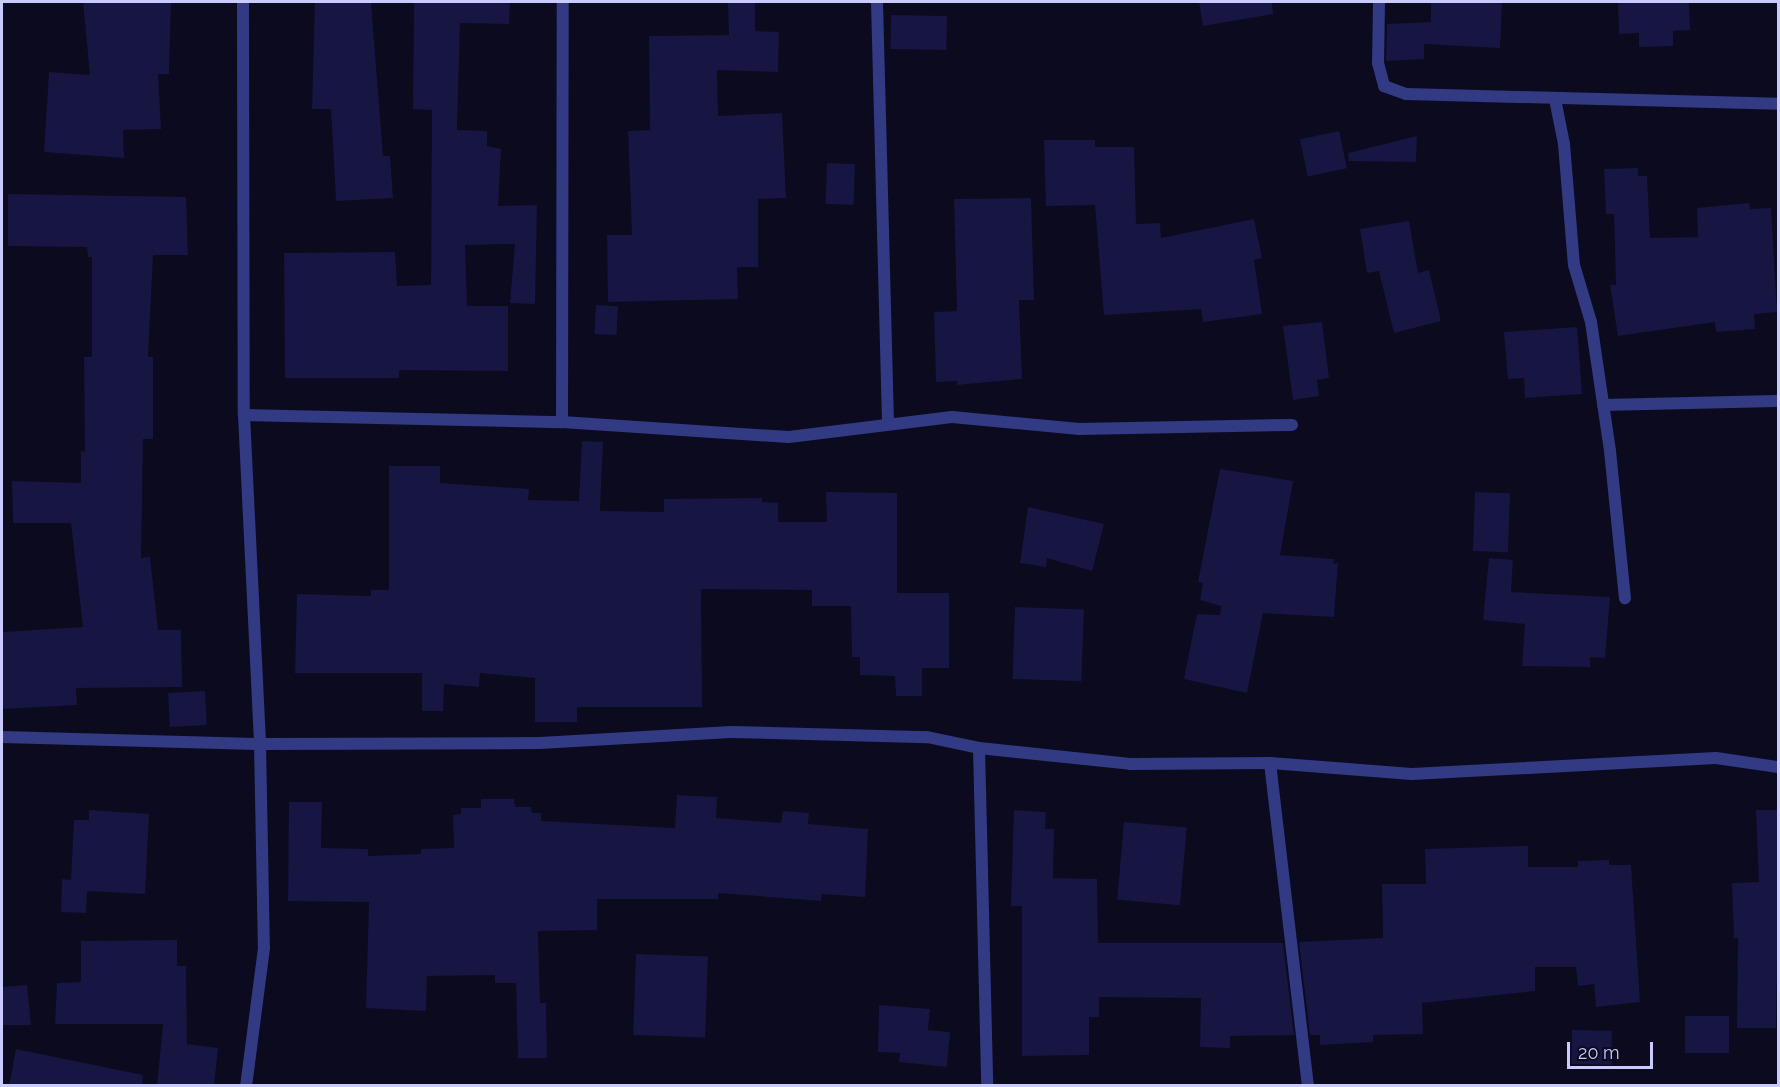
<!DOCTYPE html>
<html>
<head>
<meta charset="utf-8">
<style>
  body { margin:0 }
  #map { position:relative; width:1780px; height:1087px; overflow:hidden; background:#0b0a1f; font-family:Raleway,sans-serif }
  div>[style] { position:absolute }
  .building>* { inset:0; background:#171542; transform-origin:0 0 }
  .minor>* { height:12px; margin:-6px; padding:0 6px; transform-origin:6px; border-radius:6px; background:#313a83 }
  span { translate:-50% -50%; white-space:nowrap; text-align:center; line-height:1.15; -webkit-text-stroke:5px #0b0a1f; paint-order:stroke }
  .frame { position:absolute; inset:0; border:3px solid #c9cbff; pointer-events:none }
  .scale { position:absolute; left:1567px; top:1042px; width:86px; height:27px; box-sizing:border-box; border:3px solid #c9cbff; border-top:0; padding-left:8px; font-size:18px; line-height:21px; white-space:nowrap; color:#c9cbff; -webkit-text-stroke:4px #0b0a1f; paint-order:stroke }
</style>
</head>
<body>
<div id="map">
  <div class="building">
    <i style="clip-path:polygon(83px 2px,171px 2px,169px 74px,158px 74px,161px 129px,123px 130px,124px 158px,44px 152px,49px 72px,90px 75px)"></i>
    <i style="clip-path:polygon(315px 2px,371px 2px,383px 156px,390px 156px,393px 198px,336px 201px,331px 109px,312px 109px)"></i>
    <i style="clip-path:polygon(414px 2px,510px 2px,509px 24px,460px 23px,457px 130px,487px 131px,487px 146px,501px 149px,498px 206px,537px 205px,535px 304px,510px 303px,515px 244px,465px 245px,467px 306px,508px 306px,508px 371px,399px 370px,399px 378px,285px 378px,284px 253px,395px 252px,397px 286px,431px 285px,432px 110px,413px 109px)"></i>
    <i style="clip-path:polygon(728px 2px,755px 2px,755px 31px,779px 32px,778px 72px,717px 70px,718px 116px,782px 113px,786px 198px,758px 199px,758px 267px,737px 267px,738px 299px,608px 302px,607px 235px,632px 235px,628px 131px,650px 130px,649px 36px,729px 35px)"></i>
    <i style="clip-path:polygon(1199px 2px,1272px 2px,1273px 14px,1203px 26px)"></i>
    <i style="clip-path:polygon(1431px 2px,1502px 2px,1500px 48px,1424px 44px,1424px 59px,1386px 61px,1387px 24px,1431px 22px)"></i>
    <i style="clip-path:polygon(1618px 2px,1689px 2px,1690px 30px,1673px 31px,1673px 46px,1639px 47px,1639px 33px,1619px 34px)"></i>
    <i style="left:891px;top:15px;width:56px;height:34px;rotate:1deg"></i>
    <i style="left:1339px;top:131px;width:38px;height:40px;rotate:78deg"></i>
    <i style="clip-path:polygon(1417px 136px,1416px 162px,1349px 161px,1348px 153px)"></i>
    <i style="clip-path:polygon(1044px 140px,1095px 140px,1095px 147px,1134px 147px,1136px 224px,1160px 223px,1161px 238px,1254px 219px,1262px 258px,1254px 260px,1262px 314px,1203px 322px,1201px 309px,1104px 315px,1095px 205px,1046px 206px)"></i>
    <i style="left:827px;top:163px;width:28px;height:41px;rotate:2deg"></i>
    <i style="clip-path:polygon(1638px 168px,1638px 176px,1647px 176px,1650px 238px,1698px 237px,1697px 208px,1749px 203px,1750px 209px,1771px 208px,1777px 312px,1754px 314px,1755px 329px,1716px 332px,1715px 322px,1618px 336px,1610px 285px,1616px 285px,1614px 214px,1606px 214px,1604px 169px)"></i>
    <i style="clip-path:polygon(8px 194px,186px 197px,188px 255px,153px 255px,148px 357px,153px 357px,153px 439px,143px 439px,141px 558px,150px 557px,158px 630px,181px 630px,182px 687px,76px 688px,77px 705px,2px 709px,2px 632px,83px 627px,71px 523px,13px 523px,12px 481px,81px 483px,81px 451px,85px 452px,84px 357px,92px 357px,92px 257px,88px 257px,87px 247px,8px 246px)"></i>
    <i style="clip-path:polygon(1031px 198px,1034px 300px,1019px 300px,1022px 379px,957px 385px,957px 381px,936px 382px,934px 312px,957px 311px,954px 199px)"></i>
    <i style="clip-path:polygon(1409px 221px,1418px 273px,1429px 270px,1441px 321px,1394px 333px,1379px 271px,1367px 273px,1360px 229px)"></i>
    <i style="left:596px;top:305px;width:22px;height:29px;rotate:3deg"></i>
    <i style="clip-path:polygon(1322px 322px,1329px 378px,1317px 380px,1319px 396px,1293px 400px,1283px 326px)"></i>
    <i style="clip-path:polygon(1577px 327px,1582px 394px,1525px 398px,1524px 378px,1508px 379px,1504px 332px)"></i>
    <i style="clip-path:polygon(582px 441px,603px 442px,600px 511px,664px 512px,664px 499px,762px 498px,762px 502px,778px 503px,778px 522px,827px 522px,826px 492px,897px 493px,897px 593px,949px 593px,949px 668px,922px 668px,922px 696px,896px 696px,895px 676px,860px 675px,860px 657px,852px 657px,851px 606px,812px 606px,812px 590px,701px 589px,702px 707px,577px 707px,577px 722px,535px 722px,535px 678px,480px 673px,479px 687px,444px 684px,443px 711px,422px 711px,422px 673px,295px 673px,297px 594px,371px 596px,371px 590px,389px 590px,389px 466px,440px 466px,440px 483px,529px 489px,528px 500px,579px 501px)"></i>
    <i style="clip-path:polygon(1220px 469px,1293px 481px,1280px 555px,1334px 559px,1333px 564px,1338px 563px,1334px 617px,1263px 613px,1247px 693px,1184px 679px,1197px 614px,1220px 615px,1221px 606px,1200px 600px,1203px 583px,1198px 582px)"></i>
    <i style="left:1475px;top:492px;width:35px;height:59px;rotate:2deg"></i>
    <i style="clip-path:polygon(1028px 507px,1104px 524px,1092px 571px,1047px 558px,1046px 567px,1020px 563px)"></i>
    <i style="clip-path:polygon(1489px 558px,1513px 560px,1511px 592px,1610px 597px,1605px 658px,1590px 657px,1590px 667px,1522px 666px,1525px 624px,1483px 620px)"></i>
    <i style="left:1015px;top:607px;width:69px;height:72px;rotate:2deg"></i>
    <i style="left:205px;top:691px;width:34px;height:37px;rotate:87deg"></i>
    <i style="clip-path:polygon(677px 795px,717px 797px,716px 818px,781px 823px,783px 811px,809px 813px,808px 824px,868px 829px,865px 897px,822px 894px,821px 901px,718px 893px,718px 899px,597px 899px,597px 930px,538px 931px,540px 1003px,546px 1003px,547px 1058px,518px 1058px,516px 983px,495px 983px,495px 975px,427px 976px,426px 1011px,366px 1008px,369px 902px,288px 901px,289px 802px,322px 802px,321px 848px,368px 849px,368px 856px,421px 854px,421px 849px,454px 848px,453px 815px,461px 814px,461px 808px,481px 808px,481px 799px,514px 799px,515px 807px,531px 807px,532px 813px,541px 813px,541px 821px,675px 828px)"></i>
    <i style="clip-path:polygon(89px 810px,149px 814px,145px 894px,87px 891px,86px 913px,61px 912px,62px 879px,71px 880px,74px 820px,89px 820px)"></i>
    <i style="clip-path:polygon(1014px 810px,1046px 812px,1045px 829px,1054px 829px,1053px 878px,1097px 879px,1098px 943px,1283px 943px,1294px 1035px,1230px 1036px,1230px 1048px,1200px 1047px,1201px 998px,1099px 997px,1099px 1017px,1089px 1017px,1089px 1055px,1022px 1056px,1022px 906px,1011px 906px)"></i>
    <i style="clip-path:polygon(1756px 810px,1779px 810px,1776px 1028px,1737px 1028px,1738px 938px,1734px 938px,1732px 883px,1759px 882px)"></i>
    <i style="left:1124px;top:822px;width:63px;height:78px;rotate:5deg"></i>
    <i style="clip-path:polygon(1528px 846px,1528px 867px,1578px 867px,1578px 861px,1609px 860px,1609px 865px,1631px 865px,1640px 1002px,1596px 1007px,1594px 984px,1578px 986px,1576px 967px,1535px 967px,1535px 991px,1422px 1003px,1423px 1034px,1373px 1035px,1373px 1042px,1320px 1045px,1320px 1035px,1310px 1035px,1299px 942px,1383px 938px,1382px 884px,1426px 884px,1425px 849px)"></i>
    <i style="clip-path:polygon(177px 940px,177px 966px,186px 966px,187px 1044px,218px 1048px,214px 1086px,157px 1086px,163px 1024px,55px 1024px,57px 983px,81px 982px,81px 941px)"></i>
    <i style="left:636px;top:954px;width:72px;height:81px;rotate:2deg"></i>
    <i style="clip-path:polygon(27px 985px,31px 1025px,2px 1025px,2px 987px)"></i>
    <i style="clip-path:polygon(879px 1005px,930px 1009px,928px 1030px,950px 1032px,947px 1067px,899px 1062px,900px 1053px,878px 1052px)"></i>
    <i style="left:1685px;top:1016px;width:44px;height:37px"></i>
    <i style="left:1572px;top:1030px;width:40px;height:34px;rotate:1deg"></i>
    <i style="clip-path:polygon(16px 1049px,143px 1075px,142px 1086px,9px 1086px)"></i>
  </div>
  <div class="minor">
    <i style="left:243px;top:2px;width:413px;rotate:89.9deg"></i>
    <i style="left:244px;top:415px;width:329px;rotate:87.2deg"></i>
    <i style="left:260px;top:744px;width:204px;rotate:88.9deg"></i>
    <i style="left:264px;top:948px;width:139px;rotate:97.4deg"></i>
    <i style="left:877px;top:2px;width:421px;rotate:88.5deg"></i>
    <i style="left:1379px;top:2px;width:61px;rotate:90.9deg"></i>
    <i style="left:1378px;top:63px;width:24px;rotate:75deg"></i>
    <i style="left:1384px;top:86px;width:23px;rotate:20deg"></i>
    <i style="left:1406px;top:94px;width:372px;rotate:1.5deg"></i>
    <i style="left:1555px;top:99px;width:46px;rotate:78.7deg"></i>
    <i style="left:1564px;top:144px;width:121px;rotate:85.3deg"></i>
    <i style="left:1574px;top:265px;width:59px;rotate:73.4deg"></i>
    <i style="left:1591px;top:322px;width:130px;rotate:81.6deg"></i>
    <i style="left:1610px;top:451px;width:148px;rotate:84.2deg"></i>
    <i style="left:1603px;top:405px;width:173px;rotate:-1.3deg"></i>
    <i style="left:244px;top:415px;width:318px;rotate:1.3deg"></i>
    <i style="left:562px;top:422px;width:227px;rotate:3.8deg"></i>
    <i style="left:789px;top:437px;width:164px;rotate:-7deg"></i>
    <i style="left:952px;top:417px;width:128px;rotate:5.4deg"></i>
    <i style="left:1079px;top:429px;width:213px;rotate:-1.1deg"></i>
    <i style="left:562px;top:422px;width:420px;rotate:-89.9deg"></i>
    <i style="left:2px;top:737px;width:258px;rotate:1.6deg"></i>
    <i style="left:260px;top:744px;width:280px;rotate:-0.2deg"></i>
    <i style="left:540px;top:743px;width:191px;rotate:-3.3deg"></i>
    <i style="left:731px;top:732px;width:196px;rotate:1.5deg"></i>
    <i style="left:927px;top:737px;width:53px;rotate:11.9deg"></i>
    <i style="left:979px;top:748px;width:152px;rotate:6deg"></i>
    <i style="left:1130px;top:764px;width:140px;rotate:-0.4deg"></i>
    <i style="left:1270px;top:763px;width:142px;rotate:4.4deg"></i>
    <i style="left:1412px;top:774px;width:304px;rotate:-3deg"></i>
    <i style="left:1716px;top:758px;width:63px;rotate:8.3deg"></i>
    <i style="left:979px;top:748px;width:338px;rotate:88.6deg"></i>
    <i style="left:1270px;top:763px;width:325px;rotate:83.3deg"></i>
  </div>
  <div class="frame"></div>
  <div class="scale">20 m</div>
</div>
</body>
</html>
